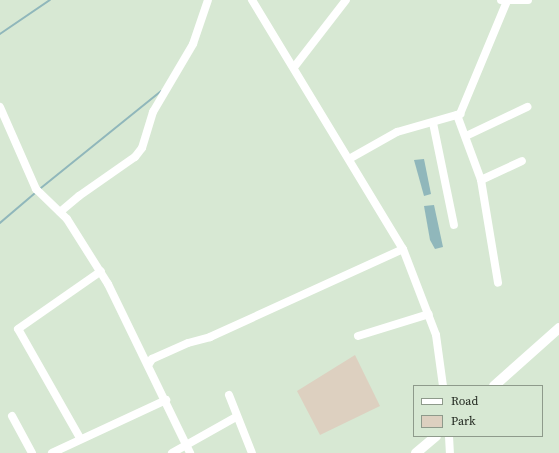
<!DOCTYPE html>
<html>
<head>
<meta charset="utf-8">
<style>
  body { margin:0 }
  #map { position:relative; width:559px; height:453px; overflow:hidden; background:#d7e8d3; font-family:"Source Serif 4",serif }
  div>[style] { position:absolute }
  .green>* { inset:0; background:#ddd0c0 }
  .water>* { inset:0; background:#90b7bb }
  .stream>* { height:1.5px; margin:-0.75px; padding:0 0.75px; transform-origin:0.75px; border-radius:0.75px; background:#90b7bb }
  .minor>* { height:8px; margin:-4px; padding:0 4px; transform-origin:4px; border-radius:4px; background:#fff }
  .major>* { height:10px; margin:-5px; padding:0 5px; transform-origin:5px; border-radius:5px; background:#fff }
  span { translate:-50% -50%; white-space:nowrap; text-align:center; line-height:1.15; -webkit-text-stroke:3.5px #d7e8d3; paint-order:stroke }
  .legend { position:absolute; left:413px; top:385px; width:130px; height:52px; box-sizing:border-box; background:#d7e8d3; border:1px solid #8e9a8b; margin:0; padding:5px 7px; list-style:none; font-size:12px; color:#20261e }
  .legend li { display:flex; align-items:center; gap:8px; height:20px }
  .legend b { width:20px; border:1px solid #8e9a8b }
</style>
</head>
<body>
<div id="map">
  <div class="green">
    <i style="clip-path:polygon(355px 355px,380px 406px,320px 435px,297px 391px)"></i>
  </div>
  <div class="water">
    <i style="clip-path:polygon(424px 159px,431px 194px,424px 196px,414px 160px)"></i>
    <i style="clip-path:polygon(434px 205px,443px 247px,435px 249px,430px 240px,424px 206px)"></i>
  </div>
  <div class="stream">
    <i style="left:0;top:34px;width:60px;rotate:-34.2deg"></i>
    <i style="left:41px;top:188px;width:154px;rotate:-38.9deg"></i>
    <i style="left:0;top:223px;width:45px;rotate:-40.5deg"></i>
  </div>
  <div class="minor">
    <i style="left:252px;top:0;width:291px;rotate:58.8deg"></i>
    <i style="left:403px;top:249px;width:92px;rotate:69deg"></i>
    <i style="left:436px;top:335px;width:51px;rotate:82.2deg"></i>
    <i style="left:501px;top:0;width:27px"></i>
    <i style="left:295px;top:66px;width:83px;rotate:-52.3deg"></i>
    <i style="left:0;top:107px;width:90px;rotate:66.3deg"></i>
    <i style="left:36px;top:189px;width:43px;rotate:44.1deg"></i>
    <i style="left:67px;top:219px;width:77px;rotate:57.8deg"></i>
    <i style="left:108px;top:284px;width:188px;rotate:64.1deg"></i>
    <i style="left:457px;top:115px;width:69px;rotate:69.7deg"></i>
    <i style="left:481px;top:180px;width:104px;rotate:80.6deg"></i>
    <i style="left:433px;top:123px;width:104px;rotate:78.4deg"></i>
    <i style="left:466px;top:136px;width:68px;rotate:-25.4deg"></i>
    <i style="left:349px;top:159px;width:55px;rotate:-29.4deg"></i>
    <i style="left:397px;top:132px;width:66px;rotate:-15.9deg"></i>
    <i style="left:460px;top:114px;width:122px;rotate:-67.4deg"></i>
    <i style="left:481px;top:180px;width:45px;rotate:-24.9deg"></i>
    <i style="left:60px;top:212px;width:25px;rotate:-40deg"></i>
    <i style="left:79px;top:196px;width:68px;rotate:-34.9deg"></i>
    <i style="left:135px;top:157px;width:11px;rotate:-52deg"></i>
    <i style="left:142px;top:148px;width:38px;rotate:-73deg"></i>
    <i style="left:153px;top:112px;width:79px;rotate:-59.5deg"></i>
    <i style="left:193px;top:44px;width:46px;rotate:-71.2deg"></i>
    <i style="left:358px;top:336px;width:74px;rotate:-17.2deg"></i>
    <i style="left:149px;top:364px;width:6px;rotate:-59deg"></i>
    <i style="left:152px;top:359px;width:39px;rotate:-24deg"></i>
    <i style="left:188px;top:343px;width:23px;rotate:-15deg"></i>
    <i style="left:210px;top:337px;width:212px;rotate:-24.5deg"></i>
    <i style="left:229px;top:395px;width:62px;rotate:68.4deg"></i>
    <i style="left:12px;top:416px;width:42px;rotate:61.6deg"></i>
    <i style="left:449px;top:436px;width:17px;rotate:87deg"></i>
    <i style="left:80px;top:438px;width:125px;rotate:-119.6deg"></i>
    <i style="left:18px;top:329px;width:101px;rotate:-34.9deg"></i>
    <i style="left:52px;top:453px;width:126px;rotate:-24.9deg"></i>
    <i style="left:172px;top:453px;width:73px;rotate:-29.4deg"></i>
  </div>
  <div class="major">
    <i style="left:494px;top:386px;width:87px;rotate:-41.7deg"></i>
    <i style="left:416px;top:453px;width:26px;rotate:-40deg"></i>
  </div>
  <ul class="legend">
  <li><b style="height:5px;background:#fff"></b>Road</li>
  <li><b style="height:11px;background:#ddd0c0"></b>Park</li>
  </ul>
</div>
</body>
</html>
